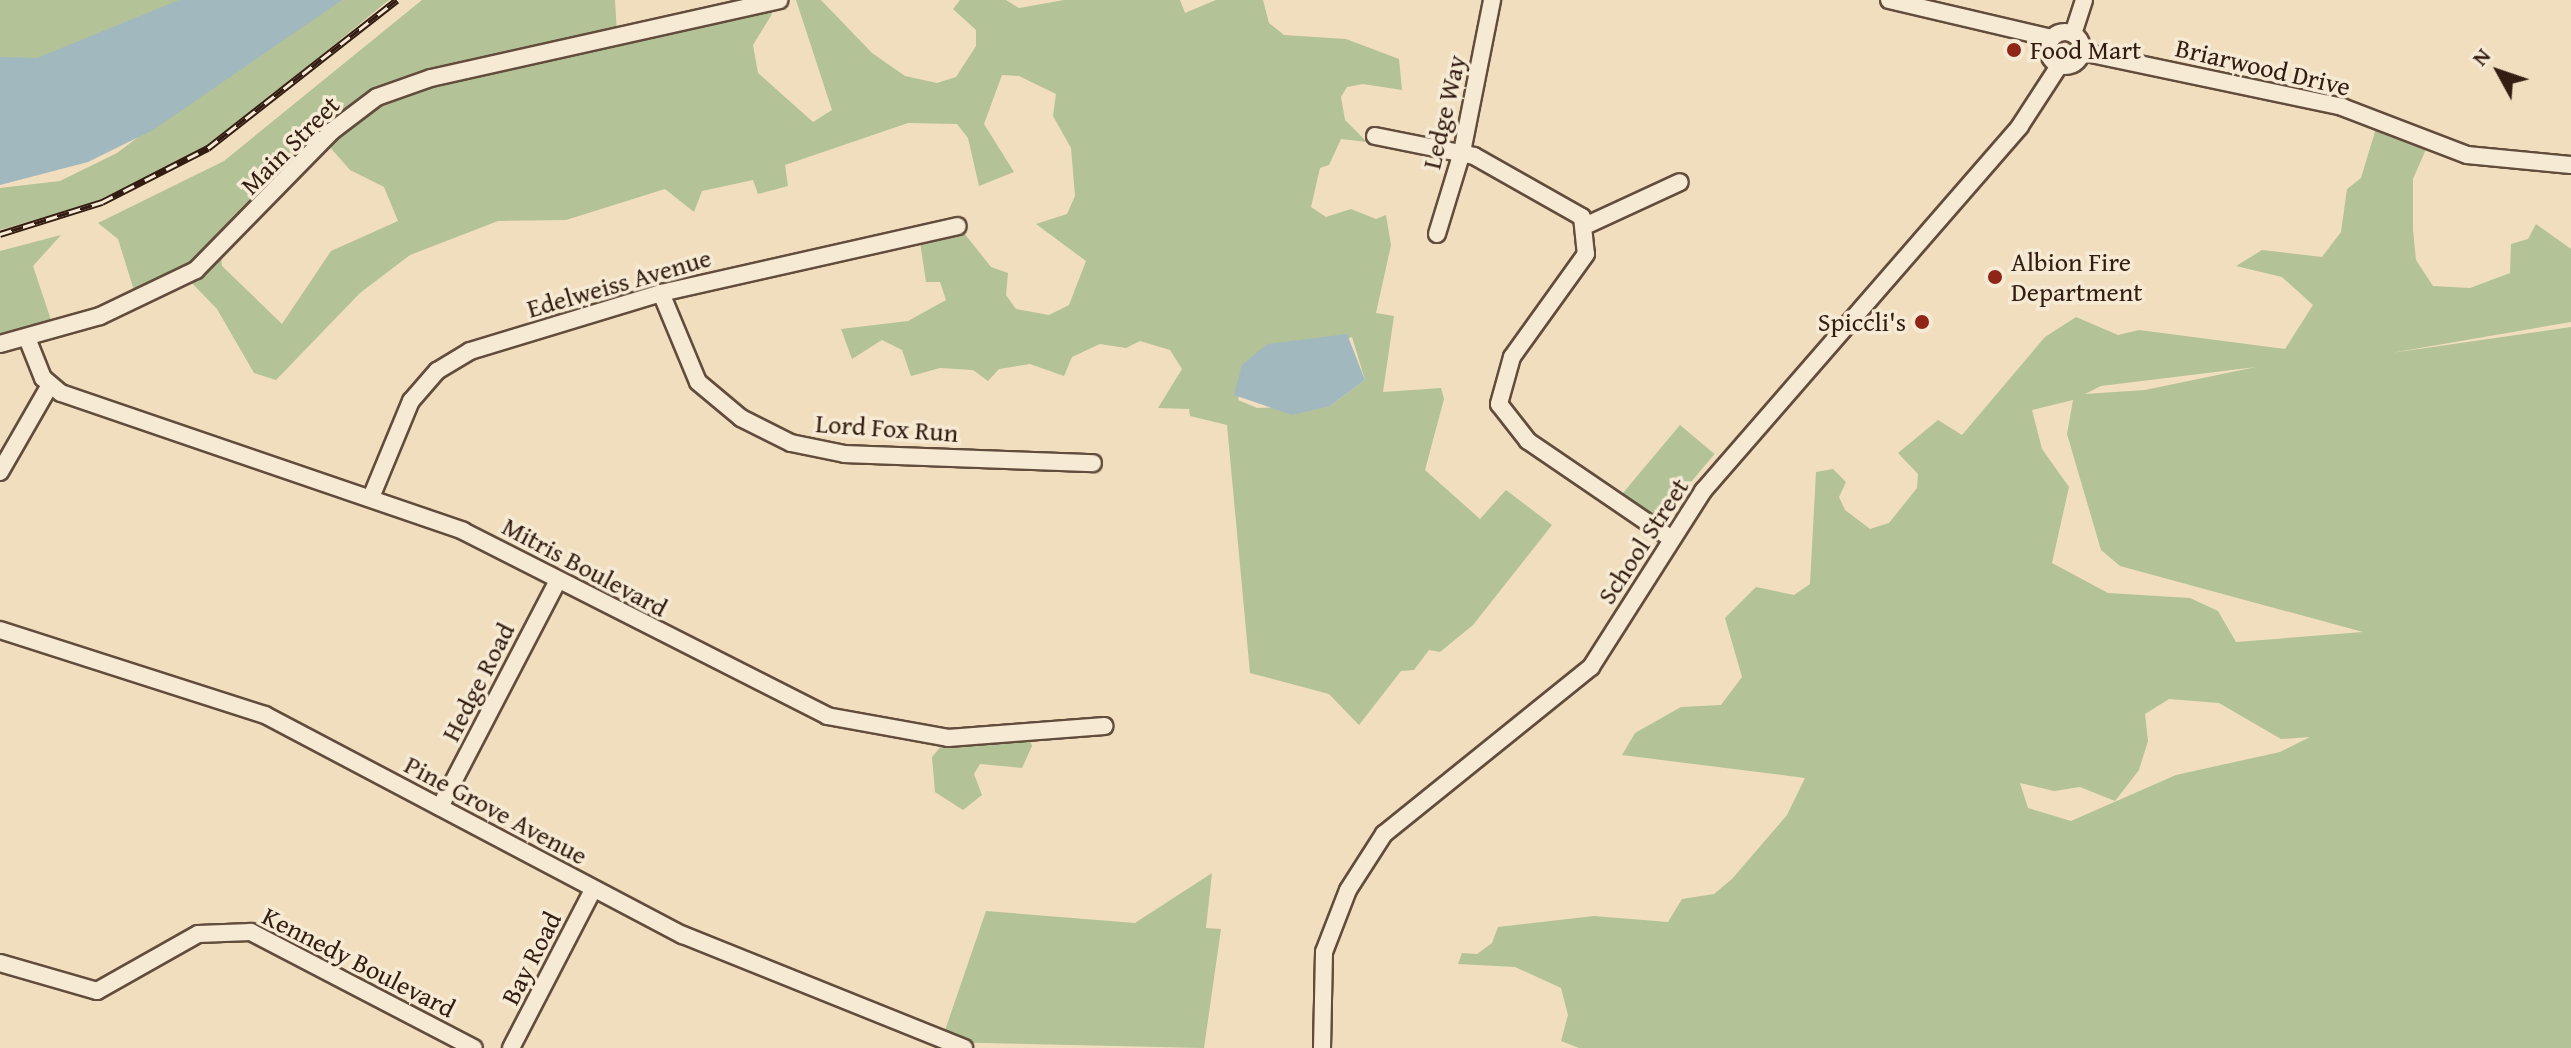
<!DOCTYPE html>
<html>
<head>
<meta charset="utf-8">
<style>
  body { margin:0 }
  #map { position:relative; width:2571px; height:1048px; overflow:hidden; background:#f1debf; font-family:"Gentium Book Plus",serif }
  div>[style] { position:absolute }
  .green>* { inset:0; background:#b3c297; transform-origin:0 0 }
  .water>* { inset:0; background:#a1b9be }
  .roads { filter:drop-shadow(2px 0 #624c3c) drop-shadow(-2px 0 #624c3c) drop-shadow(0 2px #624c3c) drop-shadow(0 -2px #624c3c) }
  .minor>* { height:16px; margin:-8px; padding:0 8px; transform-origin:8px; border-radius:8px; background:#f6ead5 }
  .minor>.ring { margin:-8px; padding:0; box-sizing:content-box; background:none; border:16px solid #f6ead5; border-radius:50% }
  .rail>* { height:7px; margin-top:-3.5px; transform-origin:0; background:repeating-linear-gradient(90deg,#f6ead5 0 12px,#331c11 0 24px); box-sizing:border-box; border-block:2px solid #331c11 }
  .dots>* { width:22px; height:22px; translate:-50% -50%; box-sizing:border-box; border:4px solid #f6ead5; border-radius:50% }
  span { translate:-50% -50%; white-space:nowrap; text-align:center; line-height:1.15; -webkit-text-stroke:7px #f6ead5; paint-order:stroke }
  .poi-label { font-size:26px; color:#331c11 }
  .left { translate:0 -50%; text-align:left }
  .right { translate:-100% -50%; text-align:right }
  .street-label { font-size:26px; color:#331c11 }
  .north { position:absolute; left:2459px; top:32px; width:80px; height:80px; -webkit-text-stroke:6px #f6ead5; paint-order:stroke; rotate:310deg; font-size:22px; font-weight:700; line-height:32px; text-align:center; color:#331c11 }
  .north::after { content:''; display:block; margin:auto; width:28px; height:36px; background:#331c11; clip-path:polygon(50% 0,100% 100%,50% 72%,0 100%) }
</style>
</head>
<body>
<div id="map">
  <div class="green">
    <i style="clip-path:polygon(0 0,182px 0,146px 31px,0 71px)"></i>
    <i style="clip-path:polygon(321px 0,389px 0,214px 143px,95px 202px,0 230px,0 188px,60px 181px,117px 153px)"></i>
    <i style="clip-path:polygon(evenodd,422px 0,615px 0,617px 34px,769px 2px,772px 14px,753px 45px,758px 73px,813px 122px,832px 110px,796px 0,821px 0,872px 53px,905px 76px,937px 83px,956px 77px,976px 46px,976px 30px,953px 9px,960px 0,1006px 0,1019px 8px,1064px 0,1180px 0,1185px 13px,1216px 0,1263px 0,1269px 23px,1284px 35px,1346px 39px,1399px 59px,1402px 90px,1363px 84px,1347px 87px,1341px 97px,1345px 120px,1367px 142px,1341px 139px,1329px 165px,1320px 168px,1311px 207px,1326px 217px,1351px 209px,1376px 219px,1386px 215px,1391px 245px,1376px 313px,1394px 316px,1383px 392px,1441px 388px,1444px 399px,1425px 470px,1480px 519px,1506px 490px,1552px 525px,1473px 625px,1440px 652px,1429px 650px,1414px 670px,1401px 671px,1359px 725px,1329px 694px,1250px 673px,1227px 425px,1190px 416px,1189px 409px,1158px 408px,1182px 369px,1170px 350px,1140px 341px,1126px 348px,1100px 344px,1072px 357px,1064px 376px,1030px 364px,999px 369px,988px 381px,973px 370px,940px 368px,911px 376px,902px 350px,882px 340px,852px 359px,841px 329px,908px 321px,946px 300px,940px 282px,926px 282px,920px 242px,964px 233px,991px 267px,1008px 273px,1006px 295px,1016px 309px,1049px 315px,1069px 305px,1086px 261px,1036px 224px,1067px 214px,1075px 196px,1071px 148px,1053px 116px,1056px 94px,1019px 76px,1002px 75px,984px 124px,1014px 172px,979px 186px,968px 138px,957px 124px,908px 123px,785px 165px,788px 186px,758px 194px,753px 180px,702px 191px,694px 212px,665px 189px,566px 220px,498px 221px,410px 255px,360px 293px,276px 380px,254px 373px,217px 309px,187px 278px,138px 303px,118px 239px,98px 223px,224px 161px,422px 0,328px 145px,350px 170px,384px 187px,398px 221px,331px 251px,282px 324px,222px 266px,221px 253px,328px 145px,422px 0,1352px 337px,1365px 380px,1330px 406px,1257px 408px,1238px 400px,1243px 382px,1352px 337px)"></i>
    <i style="clip-path:polygon(evenodd,2377px 125px,2427px 147px,2413px 179px,2413px 230px,2416px 260px,2433px 286px,2470px 288px,2510px 273px,2511px 244px,2528px 239px,2536px 224px,2571px 249px,2571px 322px,2391px 353px,2571px 327px,2571px 1048px,1579px 1048px,1561px 1041px,1568px 1015px,1561px 988px,1515px 967px,1458px 964px,1462px 953px,1477px 954px,1492px 943px,1498px 927px,1594px 916px,1668px 922px,1682px 899px,1714px 894px,1732px 879px,1787px 815px,1805px 778px,1622px 755px,1635px 733px,1681px 707px,1721px 705px,1742px 677px,1725px 618px,1756px 587px,1794px 595px,1810px 584px,1816px 472px,1833px 469px,1846px 482px,1839px 497px,1845px 510px,1870px 529px,1889px 523px,1917px 488px,1918px 474px,1898px 453px,1938px 420px,1962px 435px,2045px 337px,2076px 317px,2118px 335px,2139px 330px,2285px 349px,2313px 305px,2282px 277px,2236px 266px,2262px 250px,2322px 257px,2341px 232px,2347px 189px,2361px 178px,2377px 125px,2256px 367px,2145px 390px,2085px 394px,2101px 386px,2256px 367px,2377px 125px,2073px 400px,2067px 434px,2101px 550px,2120px 566px,2363px 632px,2236px 642px,2218px 611px,2190px 598px,2108px 593px,2052px 563px,2069px 487px,2042px 449px,2032px 410px,2073px 400px,2377px 125px,2169px 699px,2219px 703px,2281px 739px,2310px 737px,2280px 752px,2176px 775px,2071px 821px,2028px 808px,2020px 783px,2054px 791px,2080px 787px,2115px 801px,2139px 770px,2148px 741px,2145px 714px,2169px 699px)"></i>
    <i style="clip-path:polygon(61px 235px,33px 266px,55px 332px,0 346px,0 251px)"></i>
    <i style="left:1680px;top:425px;width:45px;height:90px;rotate:40deg"></i>
    <i style="clip-path:polygon(948px 738px,1029px 738px,1032px 746px,1022px 768px,980px 764px,974px 774px,982px 795px,963px 810px,935px 792px,932px 757px)"></i>
    <i style="clip-path:polygon(1212px 873px,1206px 928px,1221px 929px,1204px 1048px,941px 1042px,986px 911px,1135px 923px)"></i>
  </div>
  <div class="water">
    <i style="clip-path:polygon(179px 0,342px 0,153px 130px,88px 162px,0 185px,0 57px,37px 58px)"></i>
    <i style="clip-path:polygon(1347px 334px,1365px 380px,1330px 406px,1292px 415px,1234px 395px,1242px 365px,1267px 344px)"></i>
  </div>
  <div class="roads">
    <div class="minor">
      <i style="left:1889px;top:0;width:166px;rotate:13.2deg"></i>
      <i class="ring" style="left:2048px;top:32px;width:18px;height:18px"></i>
      <i style="left:2073px;top:34px;width:36px;rotate:-72deg"></i>
      <i style="left:2082px;top:52px;width:266px;rotate:11.9deg"></i>
      <i style="left:2342px;top:107px;width:134px;rotate:21deg"></i>
      <i style="left:2467px;top:155px;width:104px;rotate:5.5deg"></i>
      <i style="left:1375px;top:136px;width:101px;rotate:11.4deg"></i>
      <i style="left:1474px;top:156px;width:124px;rotate:29.5deg"></i>
      <i style="left:1582px;top:217px;width:37px;rotate:84deg"></i>
      <i style="left:1586px;top:254px;width:127px;rotate:125.7deg"></i>
      <i style="left:1512px;top:357px;width:49px;rotate:105.5deg"></i>
      <i style="left:1499px;top:404px;width:47px;rotate:51.9deg"></i>
      <i style="left:1528px;top:441px;width:172px;rotate:34.3deg"></i>
      <i style="left:1587px;top:225px;width:102px;rotate:-24.8deg"></i>
      <i style="left:1437px;top:234px;width:86px;rotate:-73deg"></i>
      <i style="left:1462px;top:152px;width:155px;rotate:-78.8deg"></i>
      <i style="left:661px;top:293px;width:96px;rotate:67.4deg"></i>
      <i style="left:698px;top:382px;width:56px;rotate:39.9deg"></i>
      <i style="left:741px;top:418px;width:56px;rotate:26.6deg"></i>
      <i style="left:791px;top:443px;width:55px;rotate:11.5deg"></i>
      <i style="left:845px;top:454px;width:248px;rotate:2.1deg"></i>
      <i style="left:27px;top:338px;width:43px;rotate:68.2deg"></i>
      <i style="left:43px;top:378px;width:23px;rotate:40deg"></i>
      <i style="left:61px;top:393px;width:425px;rotate:18.9deg"></i>
      <i style="left:463px;top:531px;width:408px;rotate:26.9deg"></i>
      <i style="left:827px;top:716px;width:123px;rotate:10.3deg"></i>
      <i style="left:948px;top:738px;width:157px;rotate:-4.4deg"></i>
      <i style="left:0;top:344px;width:104px;rotate:-15.6deg"></i>
      <i style="left:100px;top:316px;width:106px;rotate:-25.6deg"></i>
      <i style="left:196px;top:270px;width:194px;rotate:-45.6deg"></i>
      <i style="left:332px;top:131px;width:56px;rotate:-37.1deg"></i>
      <i style="left:377px;top:97px;width:57px;rotate:-19.4deg"></i>
      <i style="left:431px;top:78px;width:357px;rotate:-12.6deg"></i>
      <i style="left:0;top:472px;width:100px;rotate:-60.1deg"></i>
      <i style="left:372px;top:495px;width:102px;rotate:-67.5deg"></i>
      <i style="left:411px;top:401px;width:40px;rotate:-49deg"></i>
      <i style="left:437px;top:371px;width:39px;rotate:-31deg"></i>
      <i style="left:470px;top:351px;width:200px;rotate:-16.9deg"></i>
      <i style="left:661px;top:293px;width:304px;rotate:-12.7deg"></i>
      <i style="left:0;top:630px;width:278px;rotate:17.8deg"></i>
      <i style="left:265px;top:715px;width:472px;rotate:27.8deg"></i>
      <i style="left:683px;top:935px;width:303px;rotate:21.9deg"></i>
      <i style="left:440px;top:807px;width:256px;rotate:-62.5deg"></i>
      <i style="left:0;top:963px;width:101px;rotate:16.1deg"></i>
      <i style="left:97px;top:991px;width:116px;rotate:-29.4deg"></i>
      <i style="left:198px;top:934px;width:53px;rotate:-2.2deg"></i>
      <i style="left:251px;top:932px;width:251px;rotate:27.5deg"></i>
      <i style="left:511px;top:1048px;width:178px;rotate:-62.6deg"></i>
      <i style="left:1322px;top:1048px;width:96px;rotate:-88.8deg"></i>
      <i style="left:1324px;top:952px;width:66px;rotate:-68.8deg"></i>
      <i style="left:1348px;top:890px;width:67px;rotate:-57.3deg"></i>
      <i style="left:1384px;top:834px;width:266px;rotate:-38.9deg"></i>
      <i style="left:1591px;top:667px;width:209px;rotate:-57.5deg"></i>
      <i style="left:1703px;top:491px;width:483px;rotate:-49deg"></i>
      <i style="left:2020px;top:126px;width:72px;rotate:-57deg"></i>
    </div>
  </div>
  <div class="rail">
    <i style="left:0;top:234px;width:107px;rotate:-17.4deg"></i>
    <i style="left:102px;top:202px;width:119px;rotate:-27deg"></i>
    <i style="left:208px;top:148px;width:240px;rotate:-38.1deg"></i>
  </div>
  <div class="dots">
    <i style="left:2014px;top:50px;background:#8f2418"></i>
    <i style="left:1995px;top:277px;background:#8f2418"></i>
    <i style="left:1922px;top:322px;background:#8f2418"></i>
  </div>
  <div class="poi-label">
    <span class="left" style="left:2030px;top:50px">Food Mart</span>
    <span class="left" style="left:2011px;top:277px">Albion Fire<br>Department</span>
    <span class="right" style="left:1906px;top:322px">Spiccli's</span>
  </div>
  <div class="street-label">
    <span style="left:2263px;top:67px;rotate:13deg">Briarwood Drive</span>
    <span style="left:1444px;top:112px;rotate:-77deg">Ledge Way</span>
    <span style="left:290px;top:145px;rotate:-45deg">Main Street</span>
    <span style="left:619px;top:283px;rotate:-16deg">Edelweiss Avenue</span>
    <span style="left:887px;top:428px;rotate:4deg">Lord Fox Run</span>
    <span style="left:1643px;top:541px;rotate:-57deg">School Street</span>
    <span style="left:585px;top:567px;rotate:28deg">Mitris Boulevard</span>
    <span style="left:478px;top:682px;rotate:-63deg">Hedge Road</span>
    <span style="left:496px;top:810px;rotate:28deg">Pine Grove Avenue</span>
    <span style="left:531px;top:958px;rotate:-63deg">Bay Road</span>
    <span style="left:359px;top:962px;rotate:27deg">Kennedy Boulevard</span>
  </div>
  <div class="north">N</div>
</div>
</body>
</html>
